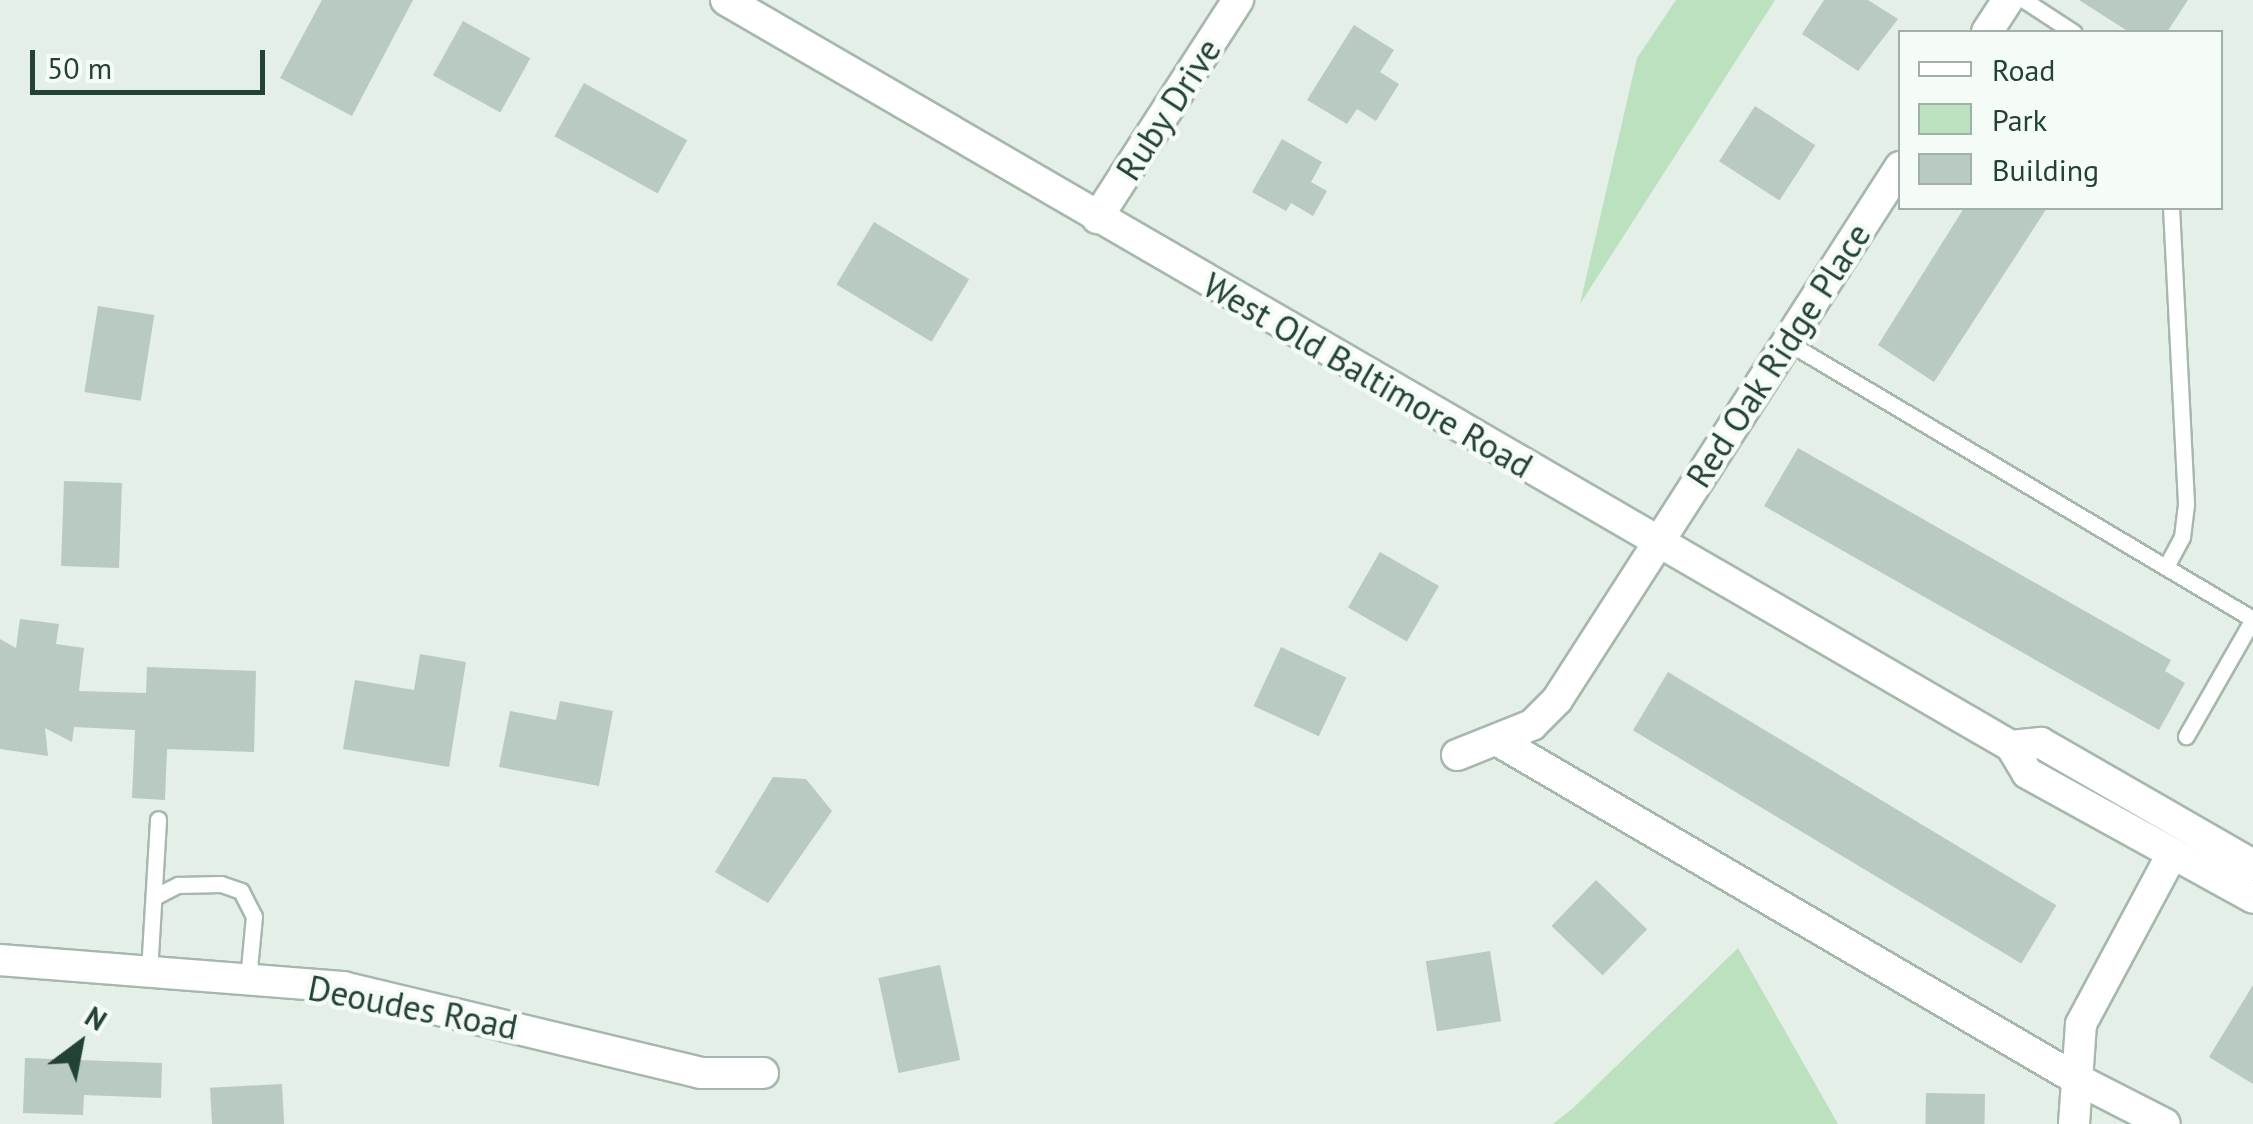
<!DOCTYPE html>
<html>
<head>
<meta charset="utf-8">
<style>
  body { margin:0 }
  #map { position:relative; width:2253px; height:1124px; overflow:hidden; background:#e4efe8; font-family:"PT Sans",sans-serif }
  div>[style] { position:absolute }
  .green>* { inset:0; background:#bce1be }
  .building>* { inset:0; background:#b9cac0; transform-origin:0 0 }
  .roads { filter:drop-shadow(2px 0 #a6b8ae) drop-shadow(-2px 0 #a6b8ae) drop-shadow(0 2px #a6b8ae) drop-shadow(0 -2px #a6b8ae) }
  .lane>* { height:15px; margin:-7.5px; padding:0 7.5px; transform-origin:7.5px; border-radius:7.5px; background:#fff }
  .street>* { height:30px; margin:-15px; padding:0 15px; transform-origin:15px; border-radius:15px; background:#fff }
  .secondary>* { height:30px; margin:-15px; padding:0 15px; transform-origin:15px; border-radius:15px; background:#fff }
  span { translate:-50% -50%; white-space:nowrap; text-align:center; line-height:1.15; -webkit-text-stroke:9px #f5fbf7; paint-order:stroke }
  .street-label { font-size:35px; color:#224233 }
  .legend { position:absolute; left:1898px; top:30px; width:325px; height:180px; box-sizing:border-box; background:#f5fbf7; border:2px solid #a1b1a9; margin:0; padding:12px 18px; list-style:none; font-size:30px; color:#224233 }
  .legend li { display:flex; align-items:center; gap:20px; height:50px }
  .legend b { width:50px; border:2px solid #a1b1a9 }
  .north { position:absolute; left:30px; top:994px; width:100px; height:100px; -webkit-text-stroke:8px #f5fbf7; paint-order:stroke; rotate:32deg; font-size:28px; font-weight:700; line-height:40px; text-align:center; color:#224233 }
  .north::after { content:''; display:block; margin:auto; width:35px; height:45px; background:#224233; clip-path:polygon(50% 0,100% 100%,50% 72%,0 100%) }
  .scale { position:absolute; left:30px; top:50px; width:235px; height:45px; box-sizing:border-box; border:5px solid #224233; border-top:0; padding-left:12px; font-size:30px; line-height:35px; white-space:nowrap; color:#224233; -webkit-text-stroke:8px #f5fbf7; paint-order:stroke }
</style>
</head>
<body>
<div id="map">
  <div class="green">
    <i style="clip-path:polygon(1676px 0,1775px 0,1580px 304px,1637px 58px)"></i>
    <i style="clip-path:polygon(1738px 948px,1838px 1124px,1553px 1124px,1572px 1109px)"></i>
  </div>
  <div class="building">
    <i style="clip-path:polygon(322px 0,413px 0,352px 116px,280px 78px)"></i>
    <i style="clip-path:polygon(1824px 0,1868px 0,1898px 19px,1858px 71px,1802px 34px)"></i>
    <i style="clip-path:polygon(2079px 0,2188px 0,2167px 32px,2129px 32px)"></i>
    <i style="left:463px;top:21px;width:77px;height:62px;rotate:29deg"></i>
    <i style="clip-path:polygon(1354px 25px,1394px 50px,1380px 72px,1399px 84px,1376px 121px,1357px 109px,1347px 124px,1307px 100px)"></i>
    <i style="left:584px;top:83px;width:118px;height:61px;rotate:29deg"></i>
    <i style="left:1755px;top:106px;width:72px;height:66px;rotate:33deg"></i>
    <i style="clip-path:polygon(1282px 139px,1322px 162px,1311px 182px,1327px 191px,1313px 216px,1291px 203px,1286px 211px,1252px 192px)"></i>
    <i style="clip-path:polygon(1964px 208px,2047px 208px,1934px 382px,1878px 345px)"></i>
    <i style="left:874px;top:222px;width:111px;height:73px;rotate:31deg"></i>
    <i style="left:98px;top:306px;width:57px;height:87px;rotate:9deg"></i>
    <i style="clip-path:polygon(1798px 448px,2171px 660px,2165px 671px,2185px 683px,2159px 730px,1764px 506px)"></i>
    <i style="left:64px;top:481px;width:58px;height:85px;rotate:2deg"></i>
    <i style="left:1380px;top:552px;width:68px;height:64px;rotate:30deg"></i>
    <i style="clip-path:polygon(20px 619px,59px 624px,56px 644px,84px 648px,79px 691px,146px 693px,147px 667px,256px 671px,254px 752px,167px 749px,165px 800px,132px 798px,135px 730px,74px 727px,72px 742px,45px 728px,48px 756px,0 749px,0 639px,16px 648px)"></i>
    <i style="left:1281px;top:647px;width:72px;height:65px;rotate:25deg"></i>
    <i style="clip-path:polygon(420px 654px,466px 662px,449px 767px,343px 749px,355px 680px,414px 690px)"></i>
    <i style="left:1668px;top:672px;width:453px;height:68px;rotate:31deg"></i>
    <i style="clip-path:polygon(560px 701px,613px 711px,599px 786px,499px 767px,510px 711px,556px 720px)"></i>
    <i style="clip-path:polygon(773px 777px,806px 779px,832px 811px,768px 903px,715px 872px)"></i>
    <i style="left:1596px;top:880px;width:71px;height:64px;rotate:44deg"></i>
    <i style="left:1490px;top:951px;width:71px;height:65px;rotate:81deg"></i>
    <i style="left:940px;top:965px;width:97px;height:63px;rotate:78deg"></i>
    <i style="clip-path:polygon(2253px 985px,2253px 1084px,2209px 1057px)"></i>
    <i style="clip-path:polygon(25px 1058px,162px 1063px,161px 1098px,84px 1095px,83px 1115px,23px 1113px)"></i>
    <i style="left:282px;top:1084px;width:40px;height:72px;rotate:87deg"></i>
    <i style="left:1926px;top:1093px;width:59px;height:31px;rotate:1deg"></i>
  </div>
  <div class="roads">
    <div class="lane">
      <i style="left:2024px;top:0;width:59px;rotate:33.1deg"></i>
      <i style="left:1787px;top:342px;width:542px;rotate:30.73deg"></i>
      <i style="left:2253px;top:619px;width:135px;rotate:119.8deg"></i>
      <i style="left:2167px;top:565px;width:32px;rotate:-62deg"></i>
      <i style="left:2182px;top:537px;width:34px;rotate:-83deg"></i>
      <i style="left:2186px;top:503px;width:295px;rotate:-92.9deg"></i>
      <i style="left:156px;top:896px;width:25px;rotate:-27deg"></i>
      <i style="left:178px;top:885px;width:43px;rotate:-1.3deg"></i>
      <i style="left:221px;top:884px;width:21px;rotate:19deg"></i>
      <i style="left:241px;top:891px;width:28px;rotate:63deg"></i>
      <i style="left:254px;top:916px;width:63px;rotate:95.4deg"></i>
      <i style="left:149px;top:972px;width:153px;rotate:-86.6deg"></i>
    </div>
    <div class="street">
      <i style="left:1987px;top:32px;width:38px;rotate:-57deg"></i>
      <i style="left:1097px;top:218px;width:260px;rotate:-57.1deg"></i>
      <i style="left:1500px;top:742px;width:664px;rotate:30.31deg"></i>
      <i style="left:2073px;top:1077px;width:103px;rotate:27.1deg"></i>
      <i style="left:1457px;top:755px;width:81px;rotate:-21.8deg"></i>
      <i style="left:1532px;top:725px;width:35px;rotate:-45deg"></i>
      <i style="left:1557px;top:700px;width:634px;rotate:-57.24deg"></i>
      <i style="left:0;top:960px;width:344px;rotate:4.5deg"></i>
      <i style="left:343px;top:987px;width:367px;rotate:13.5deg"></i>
      <i style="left:700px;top:1073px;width:63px"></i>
      <i style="left:2074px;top:1124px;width:100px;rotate:-86deg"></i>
      <i style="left:2081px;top:1024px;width:191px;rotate:-61.8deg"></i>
    </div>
    <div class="secondary">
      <i style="left:726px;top:0;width:1486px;rotate:30.14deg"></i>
      <i style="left:2011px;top:746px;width:31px;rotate:59deg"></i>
      <i style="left:2027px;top:773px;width:258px;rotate:28.9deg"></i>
      <i style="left:2011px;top:746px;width:30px;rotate:-6deg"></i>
      <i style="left:2041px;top:743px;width:245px;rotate:29.9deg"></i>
    </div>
  </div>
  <div class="street-label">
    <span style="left:1168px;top:109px;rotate:-57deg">Ruby Drive</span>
    <span style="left:1778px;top:355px;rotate:-57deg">Red Oak Ridge Place</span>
    <span style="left:1368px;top:375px;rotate:30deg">West Old Baltimore Road</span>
    <span style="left:413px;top:1007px;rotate:11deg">Deoudes Road</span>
  </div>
  <ul class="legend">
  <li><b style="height:12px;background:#fff"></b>Road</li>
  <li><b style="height:28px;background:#bce1be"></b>Park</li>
  <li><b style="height:28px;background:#b9cac0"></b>Building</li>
  </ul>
  <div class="north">N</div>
  <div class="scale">50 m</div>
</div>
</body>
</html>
